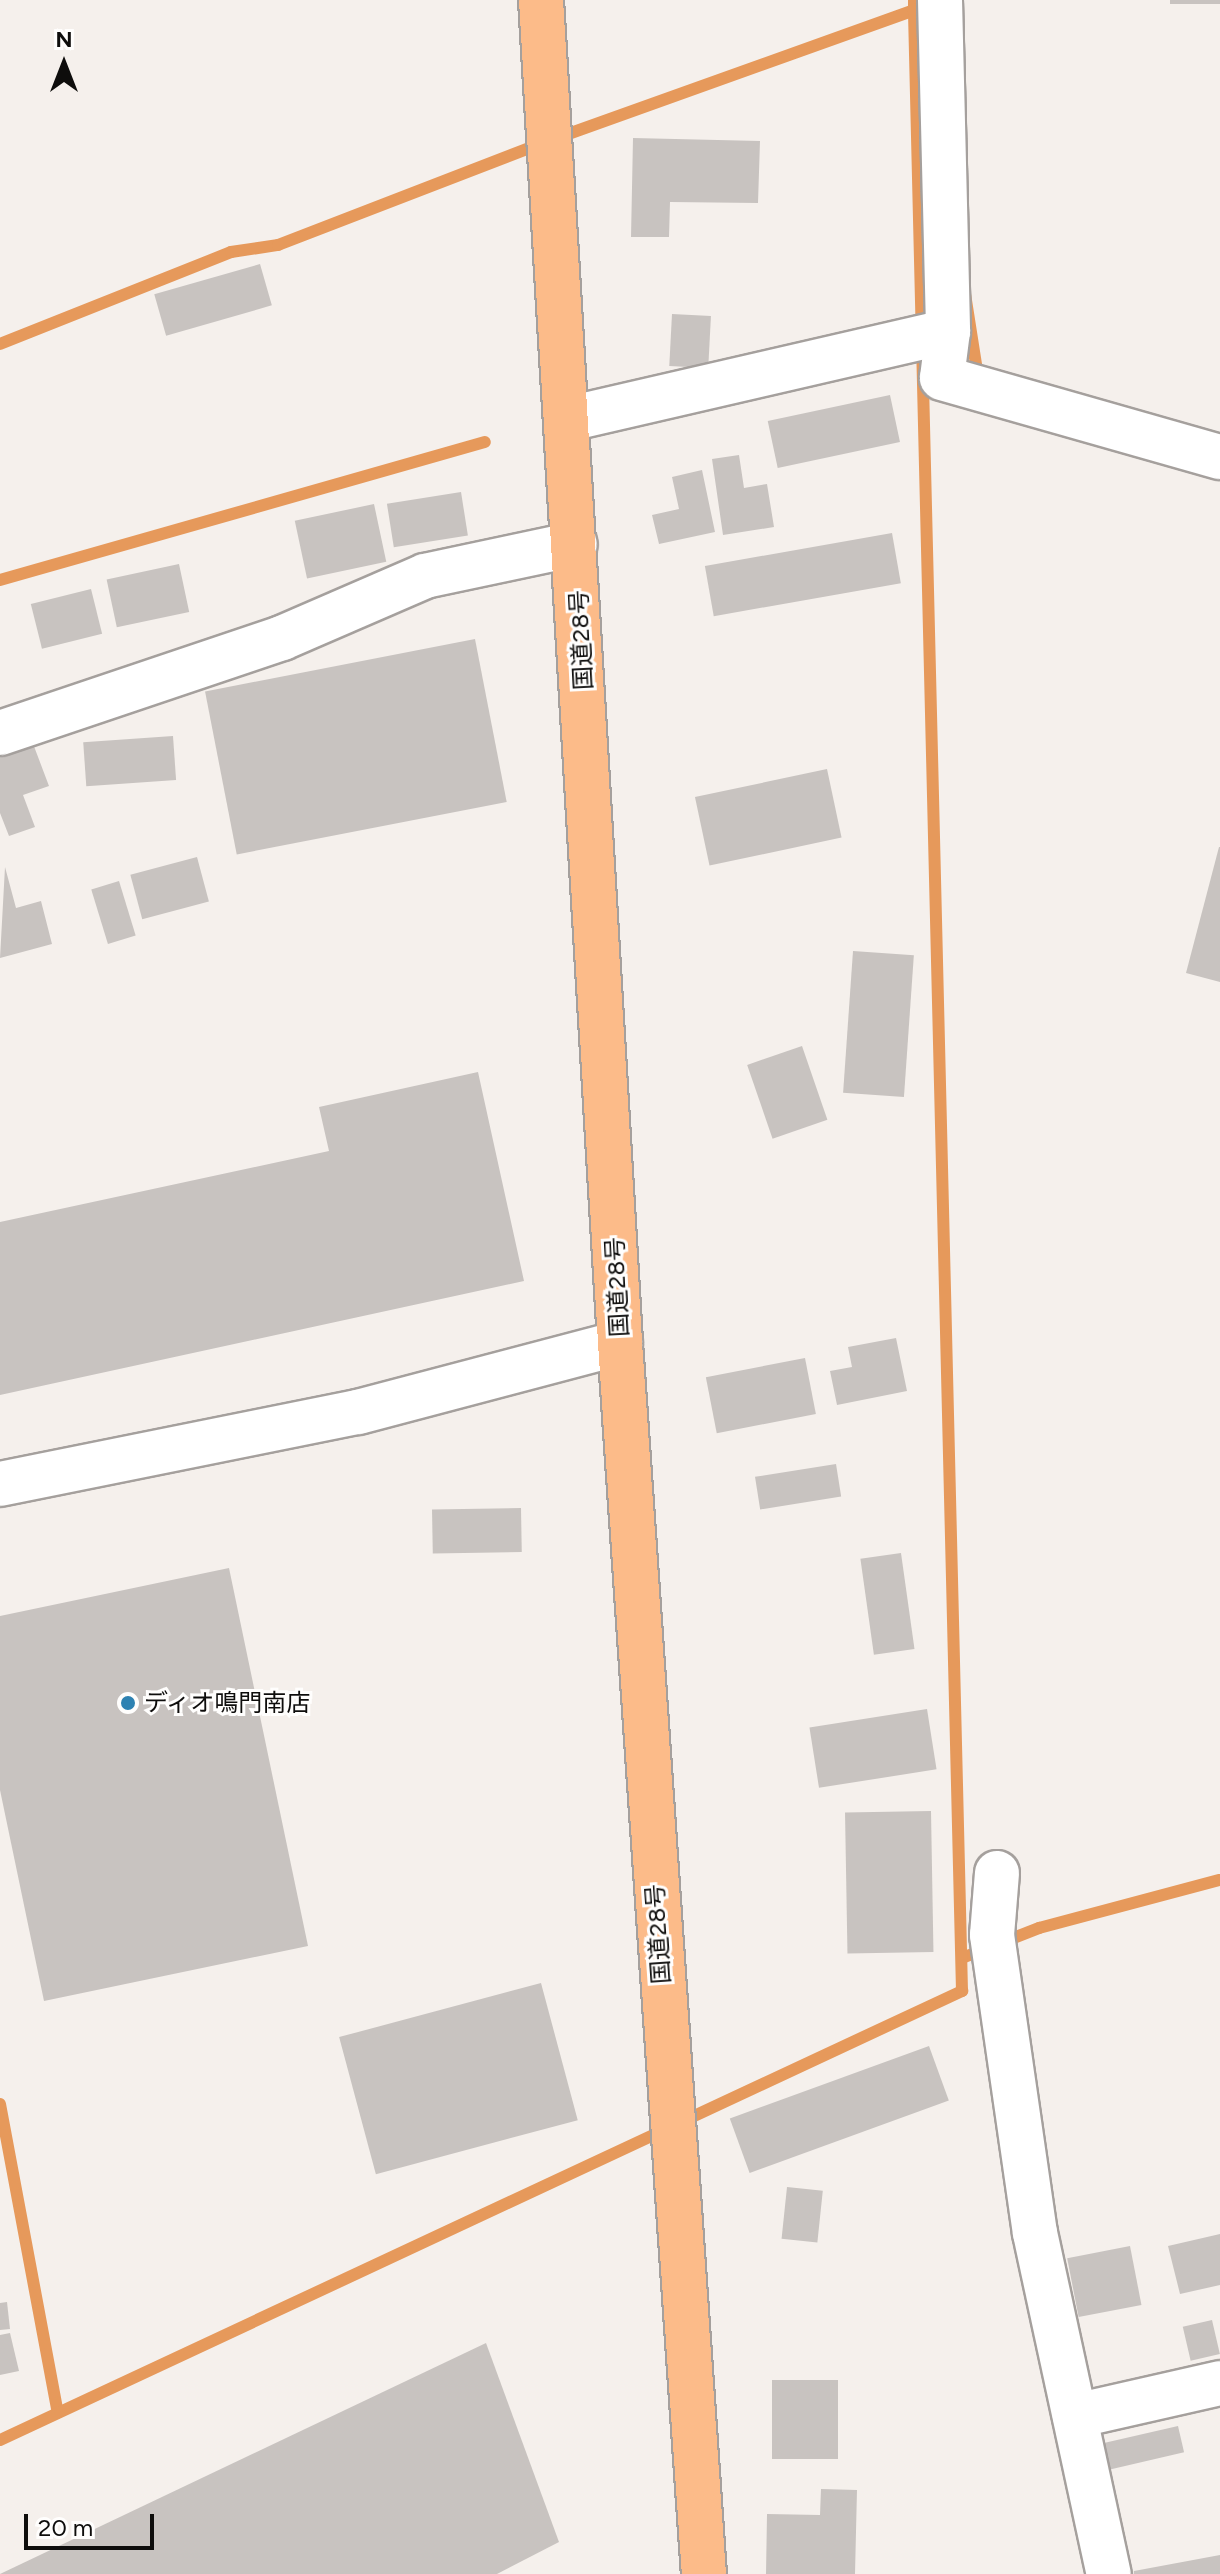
<!DOCTYPE html>
<html>
<head>
<meta charset="utf-8">
<style>
  body { margin:0 }
  #map { position:relative; width:1220px; height:2574px; overflow:hidden; background:#f5f0ec; font-family:Figtree,"Noto Sans JP",sans-serif }
  div>[style] { position:absolute }
  .stream>* { height:12px; margin:-6px; padding:0 6px; transform-origin:6px; border-radius:6px; background:#e6995b }
  .building>* { inset:0; background:#c8c3c0; transform-origin:0 0 }
  .roads { filter:drop-shadow(2px 0 #a5a09d) drop-shadow(-2px 0 #a5a09d) drop-shadow(0 2px #a5a09d) drop-shadow(0 -2px #a5a09d) }
  .minor>* { height:44px; margin:-22px; padding:0 22px; transform-origin:22px; border-radius:22px; background:#fff }
  .highway>* { height:44px; margin:-22px; padding:0 22px; transform-origin:22px; border-radius:22px; background:#fcbb89 }
  .dots>* { width:22px; height:22px; translate:-50% -50%; box-sizing:border-box; border:4px solid #fffefd; border-radius:50% }
  span { translate:-50% -50%; white-space:nowrap; text-align:center; line-height:1.15; -webkit-text-stroke:6px #fffefd; paint-order:stroke }
  .street-label { font-size:24px; color:#0e0d0c }
  .poi-label { font-size:24px; color:#0e0d0c }
  .left { translate:0 -50%; text-align:left }
  .north { position:absolute; left:24px; top:24px; width:80px; height:80px; -webkit-text-stroke:6px #fffefd; paint-order:stroke; rotate:0deg; font-size:22px; font-weight:700; line-height:32px; text-align:center; color:#0e0d0c }
  .north::after { content:''; display:block; margin:auto; width:28px; height:36px; background:#0e0d0c; clip-path:polygon(50% 0,100% 100%,50% 72%,0 100%) }
  .scale { position:absolute; left:24px; top:2514px; width:130px; height:36px; box-sizing:border-box; border:4px solid #0e0d0c; border-top:0; padding-left:10px; font-size:24px; line-height:28px; white-space:nowrap; color:#0e0d0c; -webkit-text-stroke:6px #fffefd; paint-order:stroke }
</style>
</head>
<body>
<div id="map">
  <div class="stream">
    <i style="left:557px;top:138px;width:379px;rotate:-19.7deg"></i>
    <i style="left:914px;top:10px;width:10px;rotate:-90deg"></i>
    <i style="left:965px;top:294px;width:84px;rotate:81.1deg"></i>
    <i style="left:0;top:344px;width:249px;rotate:-21.7deg"></i>
    <i style="left:231px;top:252px;width:48px;rotate:-8.5deg"></i>
    <i style="left:278px;top:245px;width:281px;rotate:-21.1deg"></i>
    <i style="left:0;top:580px;width:504px;rotate:-15.88deg"></i>
    <i style="left:962px;top:1958px;width:83px;rotate:-21.3deg"></i>
    <i style="left:1039px;top:1928px;width:187px;rotate:-14.9deg"></i>
    <i style="left:0;top:2104px;width:314px;rotate:79.4deg"></i>
    <i style="left:0;top:2440px;width:1062px;rotate:-25.02deg"></i>
    <i style="left:962px;top:1991px;width:1982px;rotate:-91.39deg"></i>
  </div>
  <div class="building">
    <i style="left:1170px;top:0;width:50px;height:4px"></i>
    <i style="clip-path:polygon(633px 138px,760px 141px,758px 203px,670px 202px,669px 237px,631px 237px)"></i>
    <i style="left:260px;top:264px;width:43px;height:110px;rotate:74deg"></i>
    <i style="left:672px;top:314px;width:39px;height:52px;rotate:3deg"></i>
    <i style="left:890px;top:395px;width:48px;height:125px;rotate:78deg"></i>
    <i style="clip-path:polygon(739px 455px,744px 488px,767px 484px,774px 527px,723px 535px,712px 459px)"></i>
    <i style="clip-path:polygon(702px 470px,715px 532px,659px 544px,652px 515px,679px 509px,672px 477px)"></i>
    <i style="left:461px;top:492px;width:44px;height:75px;rotate:81deg"></i>
    <i style="left:374px;top:504px;width:59px;height:81px;rotate:78deg"></i>
    <i style="left:892px;top:533px;width:51px;height:190px;rotate:80deg"></i>
    <i style="left:179px;top:564px;width:49px;height:74px;rotate:78deg"></i>
    <i style="left:91px;top:589px;width:46px;height:62px;rotate:76deg"></i>
    <i style="left:475px;top:639px;width:166px;height:275px;rotate:79deg"></i>
    <i style="left:173px;top:736px;width:44px;height:90px;rotate:86deg"></i>
    <i style="clip-path:polygon(32px 741px,49px 786px,23px 795px,35px 827px,9px 836px,0 813px,0 753px)"></i>
    <i style="left:827px;top:769px;width:70px;height:135px;rotate:78deg"></i>
    <i style="clip-path:polygon(1219px 847px,1220px 847px,1220px 982px,1186px 973px)"></i>
    <i style="left:197px;top:857px;width:46px;height:69px;rotate:75deg"></i>
    <i style="clip-path:polygon(5px 867px,16px 908px,41px 901px,52px 944px,0 958px)"></i>
    <i style="left:119px;top:881px;width:57px;height:29px;rotate:73deg"></i>
    <i style="left:853px;top:951px;width:61px;height:142px;rotate:4deg"></i>
    <i style="left:802px;top:1046px;width:78px;height:58px;rotate:71deg"></i>
    <i style="clip-path:polygon(478px 1072px,524px 1281px,0 1395px,0 1222px,329px 1151px,319px 1107px)"></i>
    <i style="clip-path:polygon(896px 1338px,907px 1391px,837px 1405px,830px 1371px,852px 1367px,848px 1347px)"></i>
    <i style="left:805px;top:1358px;width:57px;height:101px;rotate:79deg"></i>
    <i style="left:836px;top:1464px;width:33px;height:82px;rotate:81deg"></i>
    <i style="left:521px;top:1508px;width:44px;height:89px;rotate:89deg"></i>
    <i style="left:901px;top:1553px;width:97px;height:41px;rotate:82deg"></i>
    <i style="clip-path:polygon(229px 1568px,308px 1946px,44px 2001px,0 1790px,0 1616px)"></i>
    <i style="left:927px;top:1709px;width:61px;height:119px;rotate:81deg"></i>
    <i style="left:931px;top:1811px;width:141px;height:86px;rotate:89deg"></i>
    <i style="left:541px;top:1983px;width:142px;height:209px;rotate:75deg"></i>
    <i style="left:929px;top:2046px;width:58px;height:212px;rotate:70deg"></i>
    <i style="left:787px;top:2187px;width:36px;height:52px;rotate:6deg"></i>
    <i style="clip-path:polygon(1220px 2234px,1220px 2285px,1180px 2294px,1168px 2246px)"></i>
    <i style="left:1130px;top:2246px;width:60px;height:64px;rotate:79deg"></i>
    <i style="clip-path:polygon(7px 2302px,10px 2329px,0 2330px,0 2303px)"></i>
    <i style="left:1212px;top:2320px;width:35px;height:30px;rotate:77deg"></i>
    <i style="clip-path:polygon(10px 2333px,19px 2371px,0 2375px,0 2335px)"></i>
    <i style="clip-path:polygon(486px 2343px,559px 2542px,497px 2574px,0 2574px)"></i>
    <i style="left:772px;top:2380px;width:66px;height:79px"></i>
    <i style="left:1178px;top:2426px;width:27px;height:76px;rotate:77deg"></i>
    <i style="clip-path:polygon(821px 2489px,857px 2490px,855px 2574px,766px 2574px,767px 2514px,820px 2515px)"></i>
    <i style="clip-path:polygon(1220px 2555px,1220px 2574px,1134px 2574px,1134px 2571px)"></i>
  </div>
  <div class="roads">
    <div class="minor">
      <i style="left:940px;top:0;width:331px;rotate:88.6deg"></i>
      <i style="left:948px;top:331px;width:47px;rotate:97.3deg"></i>
      <i style="left:942px;top:378px;width:289px;rotate:15.9deg"></i>
      <i style="left:568px;top:419px;width:390px;rotate:-13deg"></i>
      <i style="left:0;top:733px;width:298px;rotate:-18.6deg"></i>
      <i style="left:282px;top:638px;width:156px;rotate:-23.4deg"></i>
      <i style="left:425px;top:576px;width:153px;rotate:-12deg"></i>
      <i style="left:0;top:1484px;width:365px;rotate:-11.4deg"></i>
      <i style="left:358px;top:1412px;width:271px;rotate:-14.8deg"></i>
      <i style="left:997px;top:1873px;width:62px;rotate:94.6deg"></i>
      <i style="left:992px;top:1935px;width:301px;rotate:81.8deg"></i>
      <i style="left:1035px;top:2233px;width:349px;rotate:77.8deg"></i>
      <i style="left:1075px;top:2416px;width:149px;rotate:-12.8deg"></i>
    </div>
    <div class="highway">
      <i style="left:541px;top:0;width:1345px;rotate:86.63deg"></i>
      <i style="left:620px;top:1343px;width:1234px;rotate:86.1deg"></i>
    </div>
  </div>
  <div class="dots">
    <i style="left:128px;top:1703px;background:#2e82b2"></i>
  </div>
  <div class="street-label">
    <span style="left:581px;top:640px;rotate:-93deg">国道28号</span>
    <span style="left:617px;top:1287px;rotate:-93deg">国道28号</span>
    <span style="left:658px;top:1934px;rotate:-94deg">国道28号</span>
  </div>
  <div class="poi-label">
    <span class="left" style="left:144px;top:1703px">ディオ鳴門南店</span>
  </div>
  <div class="north">N</div>
  <div class="scale">20 m</div>
</div>
</body>
</html>
